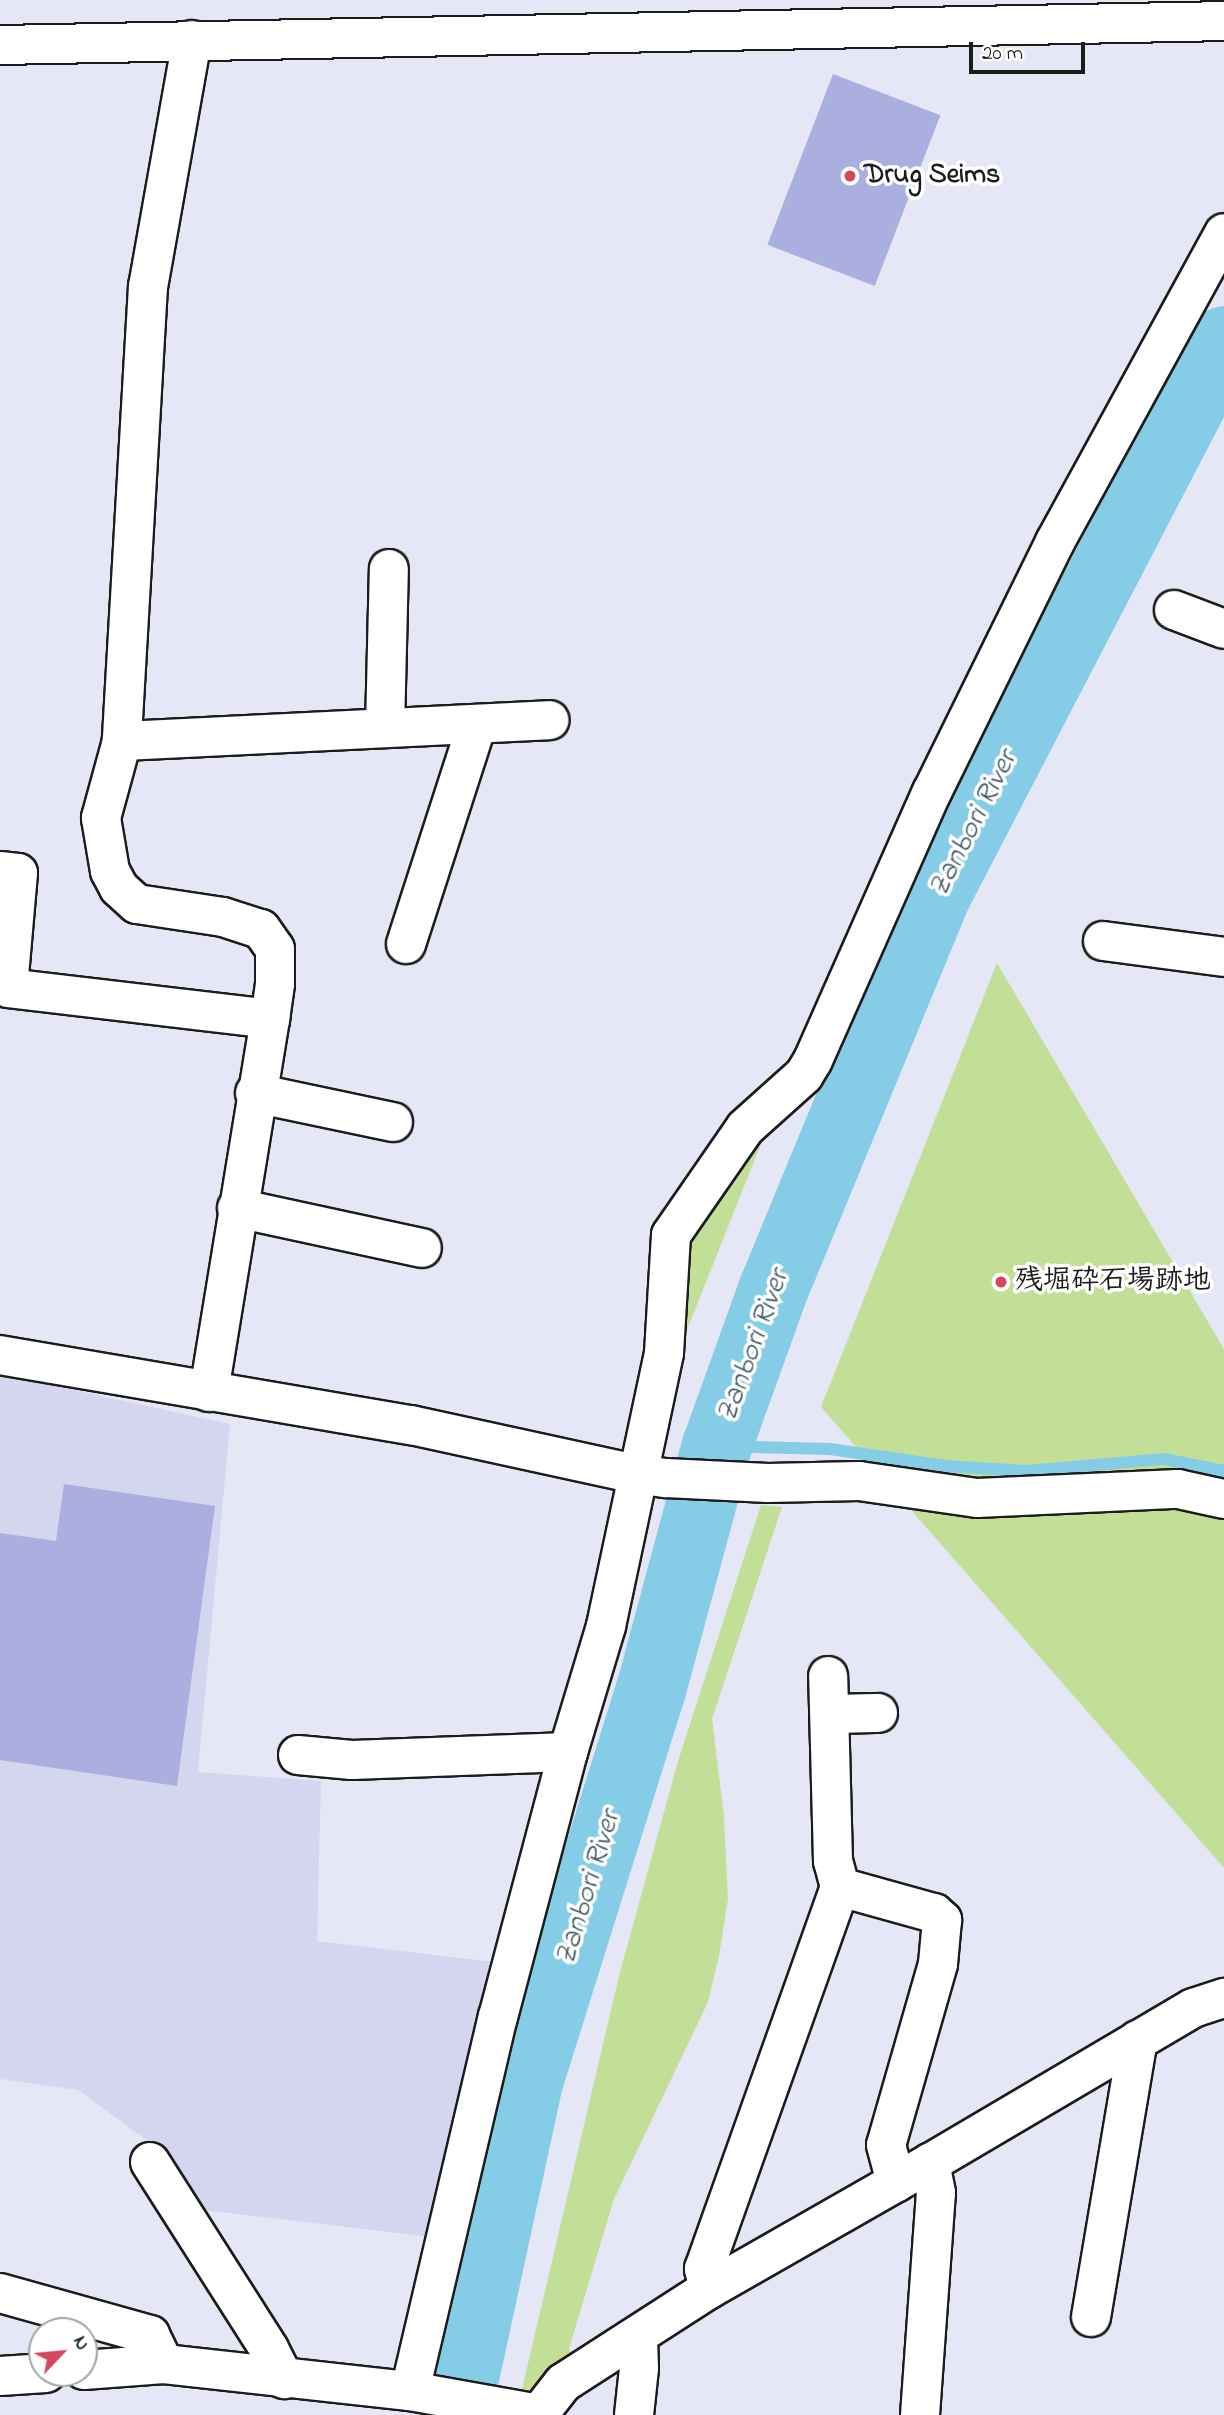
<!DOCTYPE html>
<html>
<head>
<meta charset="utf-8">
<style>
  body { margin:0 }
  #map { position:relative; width:1224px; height:2415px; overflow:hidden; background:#e6e7f6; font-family:"Indie Flower","Klee One",sans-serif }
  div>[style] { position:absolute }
  .built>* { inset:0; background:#d4d6ef }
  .green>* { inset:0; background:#c3df97 }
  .stream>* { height:12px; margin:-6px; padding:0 6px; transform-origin:6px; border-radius:6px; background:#85cde6 }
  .river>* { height:70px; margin:-35px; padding:0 35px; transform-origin:35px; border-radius:35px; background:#85cde6 }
  .building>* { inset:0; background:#aaafe0; transform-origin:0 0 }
  .roads { filter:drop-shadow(2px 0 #1c1c1c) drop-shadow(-2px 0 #1c1c1c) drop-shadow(0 2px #1c1c1c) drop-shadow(0 -2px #1c1c1c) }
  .minor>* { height:38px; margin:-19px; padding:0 19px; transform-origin:19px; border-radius:19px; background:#fff }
  .dots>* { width:19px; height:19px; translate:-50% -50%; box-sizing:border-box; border:4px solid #fff; border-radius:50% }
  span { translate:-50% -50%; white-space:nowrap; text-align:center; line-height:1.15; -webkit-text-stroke:7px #fff; paint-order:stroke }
  .poi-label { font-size:28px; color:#1c1c1c; font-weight:700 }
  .left { translate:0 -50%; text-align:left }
  .water-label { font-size:30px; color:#415a63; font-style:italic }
  .north { position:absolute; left:28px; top:2317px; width:70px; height:70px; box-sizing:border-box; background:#fff; border:2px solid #a4a4a4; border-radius:50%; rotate:64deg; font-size:19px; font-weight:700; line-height:28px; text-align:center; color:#1c1c1c }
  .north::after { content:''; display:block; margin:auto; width:24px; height:32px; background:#d1495b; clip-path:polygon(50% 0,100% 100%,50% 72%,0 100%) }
  .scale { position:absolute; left:969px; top:42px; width:116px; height:32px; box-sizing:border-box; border:4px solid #1c1c1c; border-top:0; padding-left:9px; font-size:21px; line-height:24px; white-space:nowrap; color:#1c1c1c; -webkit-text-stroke:5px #fff; paint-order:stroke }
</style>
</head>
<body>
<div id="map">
  <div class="built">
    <i style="clip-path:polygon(0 1374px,230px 1424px,198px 1772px,321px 1781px,317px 1941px,494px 1962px,431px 2237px,196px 2209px,151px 2143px,78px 2090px,0 2079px)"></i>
  </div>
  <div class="green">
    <i style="clip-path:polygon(997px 963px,1224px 1349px,1224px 1868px,821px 1407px)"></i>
    <i style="clip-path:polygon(757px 1140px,761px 1144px,681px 1345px,682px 1247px)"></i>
    <i style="clip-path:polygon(761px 1505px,782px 1507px,712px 1719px,724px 1816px,728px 1899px,719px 1956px,708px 2002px,614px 2199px,569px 2349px,573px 2358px,528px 2390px,522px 2389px,619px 1976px,678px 1761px)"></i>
  </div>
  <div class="stream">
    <i style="left:717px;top:1446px;width:113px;rotate:1.5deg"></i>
    <i style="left:830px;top:1449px;width:117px;rotate:8.3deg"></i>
    <i style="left:946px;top:1466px;width:80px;rotate:3.6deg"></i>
    <i style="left:1026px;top:1471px;width:139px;rotate:-5deg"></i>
    <i style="left:1164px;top:1459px;width:61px;rotate:11.3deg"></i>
  </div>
  <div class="river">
    <i style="left:456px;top:2415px;width:341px;rotate:-77.8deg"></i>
    <i style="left:528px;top:2082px;width:411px;rotate:-72.6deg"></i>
    <i style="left:651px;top:1690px;width:253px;rotate:-74.9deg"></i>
    <i style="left:717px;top:1446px;width:168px;rotate:-70.2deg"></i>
    <i style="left:774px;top:1288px;width:425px;rotate:-67.6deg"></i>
    <i style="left:936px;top:895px;width:624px;rotate:-62.53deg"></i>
  </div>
  <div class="building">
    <i style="left:833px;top:74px;width:115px;height:183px;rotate:21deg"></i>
    <i style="clip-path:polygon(64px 1484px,215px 1506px,177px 1786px,0 1760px,0 1533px,56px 1541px)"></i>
  </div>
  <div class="roads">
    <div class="minor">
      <i style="left:192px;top:40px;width:250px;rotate:100.1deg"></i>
      <i style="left:148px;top:286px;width:456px;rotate:93.3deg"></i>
      <i style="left:122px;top:741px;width:80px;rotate:105.3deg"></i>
      <i style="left:101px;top:818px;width:54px;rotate:80.4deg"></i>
      <i style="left:110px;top:871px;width:19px;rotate:62deg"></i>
      <i style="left:119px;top:888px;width:24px;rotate:42deg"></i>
      <i style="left:137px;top:904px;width:87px;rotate:8.6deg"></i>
      <i style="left:223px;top:917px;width:40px;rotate:18deg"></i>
      <i style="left:261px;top:929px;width:24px;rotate:55deg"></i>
      <i style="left:275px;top:949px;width:35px;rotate:90deg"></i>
      <i style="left:275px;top:984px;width:35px;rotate:98deg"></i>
      <i style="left:0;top:45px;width:1224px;rotate:-1.12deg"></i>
      <i style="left:1174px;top:610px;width:53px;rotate:20.8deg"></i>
      <i style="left:385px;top:728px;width:159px;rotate:-88.6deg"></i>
      <i style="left:122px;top:741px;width:428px;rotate:-2.8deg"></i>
      <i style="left:0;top:871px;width:18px;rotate:6deg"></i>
      <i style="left:18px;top:873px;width:115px;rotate:95deg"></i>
      <i style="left:8px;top:988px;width:264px;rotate:6.7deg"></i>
      <i style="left:270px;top:1019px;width:378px;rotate:99.3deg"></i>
      <i style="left:1103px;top:941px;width:122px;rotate:7.5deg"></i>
      <i style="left:406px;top:944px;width:231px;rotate:-72.1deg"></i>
      <i style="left:255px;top:1093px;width:141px;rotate:11.9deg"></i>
      <i style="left:237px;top:1208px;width:189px;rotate:12.2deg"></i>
      <i style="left:0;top:1355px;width:417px;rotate:9.7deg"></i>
      <i style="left:411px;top:1425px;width:230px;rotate:12.3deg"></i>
      <i style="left:636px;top:1474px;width:30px;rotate:8deg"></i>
      <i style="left:666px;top:1478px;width:102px;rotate:2.8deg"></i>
      <i style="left:768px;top:1483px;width:91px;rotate:-1.3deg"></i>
      <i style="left:859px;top:1481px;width:119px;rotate:8.2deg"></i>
      <i style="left:977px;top:1498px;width:201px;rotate:-2.6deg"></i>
      <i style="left:1178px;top:1489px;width:47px;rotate:12.3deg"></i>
      <i style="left:830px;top:1714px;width:48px;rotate:-1.2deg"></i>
      <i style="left:298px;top:1755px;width:54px;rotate:5.3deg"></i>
      <i style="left:352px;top:1760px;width:216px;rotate:-2.1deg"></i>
      <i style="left:840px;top:1887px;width:98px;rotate:15.5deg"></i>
      <i style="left:934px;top:1913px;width:11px;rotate:41deg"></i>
      <i style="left:942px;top:1920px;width:44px;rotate:95.2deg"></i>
      <i style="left:938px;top:1964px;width:188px;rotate:106deg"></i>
      <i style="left:886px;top:2145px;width:39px;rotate:75deg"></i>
      <i style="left:150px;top:2162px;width:222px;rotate:57.5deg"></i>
      <i style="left:269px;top:2349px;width:34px;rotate:63deg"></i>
      <i style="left:709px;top:2289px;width:21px;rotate:-104deg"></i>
      <i style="left:704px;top:2269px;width:405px;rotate:-70.4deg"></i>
      <i style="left:840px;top:1887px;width:27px;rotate:-105deg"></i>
      <i style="left:833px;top:1861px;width:185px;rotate:-91.5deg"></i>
      <i style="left:0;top:2293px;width:156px;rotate:15.6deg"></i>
      <i style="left:150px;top:2335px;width:32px;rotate:64deg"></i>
      <i style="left:1091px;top:2317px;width:281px;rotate:-80.4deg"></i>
      <i style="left:84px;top:2370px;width:80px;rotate:-4.3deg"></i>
      <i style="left:164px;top:2364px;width:247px;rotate:6.3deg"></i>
      <i style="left:410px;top:2391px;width:131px;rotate:10.1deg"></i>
      <i style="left:0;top:2376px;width:46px;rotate:-3.7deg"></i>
      <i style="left:410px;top:2391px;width:384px;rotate:-76.8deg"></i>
      <i style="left:498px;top:2017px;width:274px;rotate:-75.2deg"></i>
      <i style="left:568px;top:1752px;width:132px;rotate:-73.2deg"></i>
      <i style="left:606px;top:1626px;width:279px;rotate:-78deg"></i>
      <i style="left:664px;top:1353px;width:118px;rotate:-86.6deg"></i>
      <i style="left:671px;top:1235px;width:130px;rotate:-55.3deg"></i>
      <i style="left:745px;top:1128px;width:79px;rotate:-41.9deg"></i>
      <i style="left:804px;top:1075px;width:17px;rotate:-59deg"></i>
      <i style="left:813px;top:1060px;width:293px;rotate:-66.1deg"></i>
      <i style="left:932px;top:792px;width:279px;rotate:-63.8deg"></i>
      <i style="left:1055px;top:542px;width:352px;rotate:-61.3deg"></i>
      <i style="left:538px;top:2415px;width:41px;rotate:-52deg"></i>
      <i style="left:563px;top:2383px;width:174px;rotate:-32.8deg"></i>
      <i style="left:709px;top:2289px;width:254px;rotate:-29.7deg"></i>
      <i style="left:930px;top:2163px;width:305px;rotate:-30.5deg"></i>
      <i style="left:1193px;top:2008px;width:33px;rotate:-18deg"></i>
      <i style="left:634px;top:2415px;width:47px;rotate:-83.9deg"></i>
      <i style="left:639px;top:2368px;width:31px;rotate:-92deg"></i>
      <i style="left:920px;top:2415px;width:223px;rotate:-85.9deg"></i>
      <i style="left:936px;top:2193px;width:31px;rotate:-101deg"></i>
    </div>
  </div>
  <div class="dots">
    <i style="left:850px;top:176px;background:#d1495b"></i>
    <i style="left:1001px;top:1282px;background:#d1495b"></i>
  </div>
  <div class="poi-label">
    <span class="left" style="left:864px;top:176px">Drug Seims</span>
    <span class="left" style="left:1015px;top:1282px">残堀砕石場跡地</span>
  </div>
  <div class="water-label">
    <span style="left:974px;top:824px;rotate:-63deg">Zanbori River</span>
    <span style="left:754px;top:1346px;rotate:-70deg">Zanbori River</span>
    <span style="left:589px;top:1888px;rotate:-73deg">Zanbori River</span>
  </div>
  <div class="north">N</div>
  <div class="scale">20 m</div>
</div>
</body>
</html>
